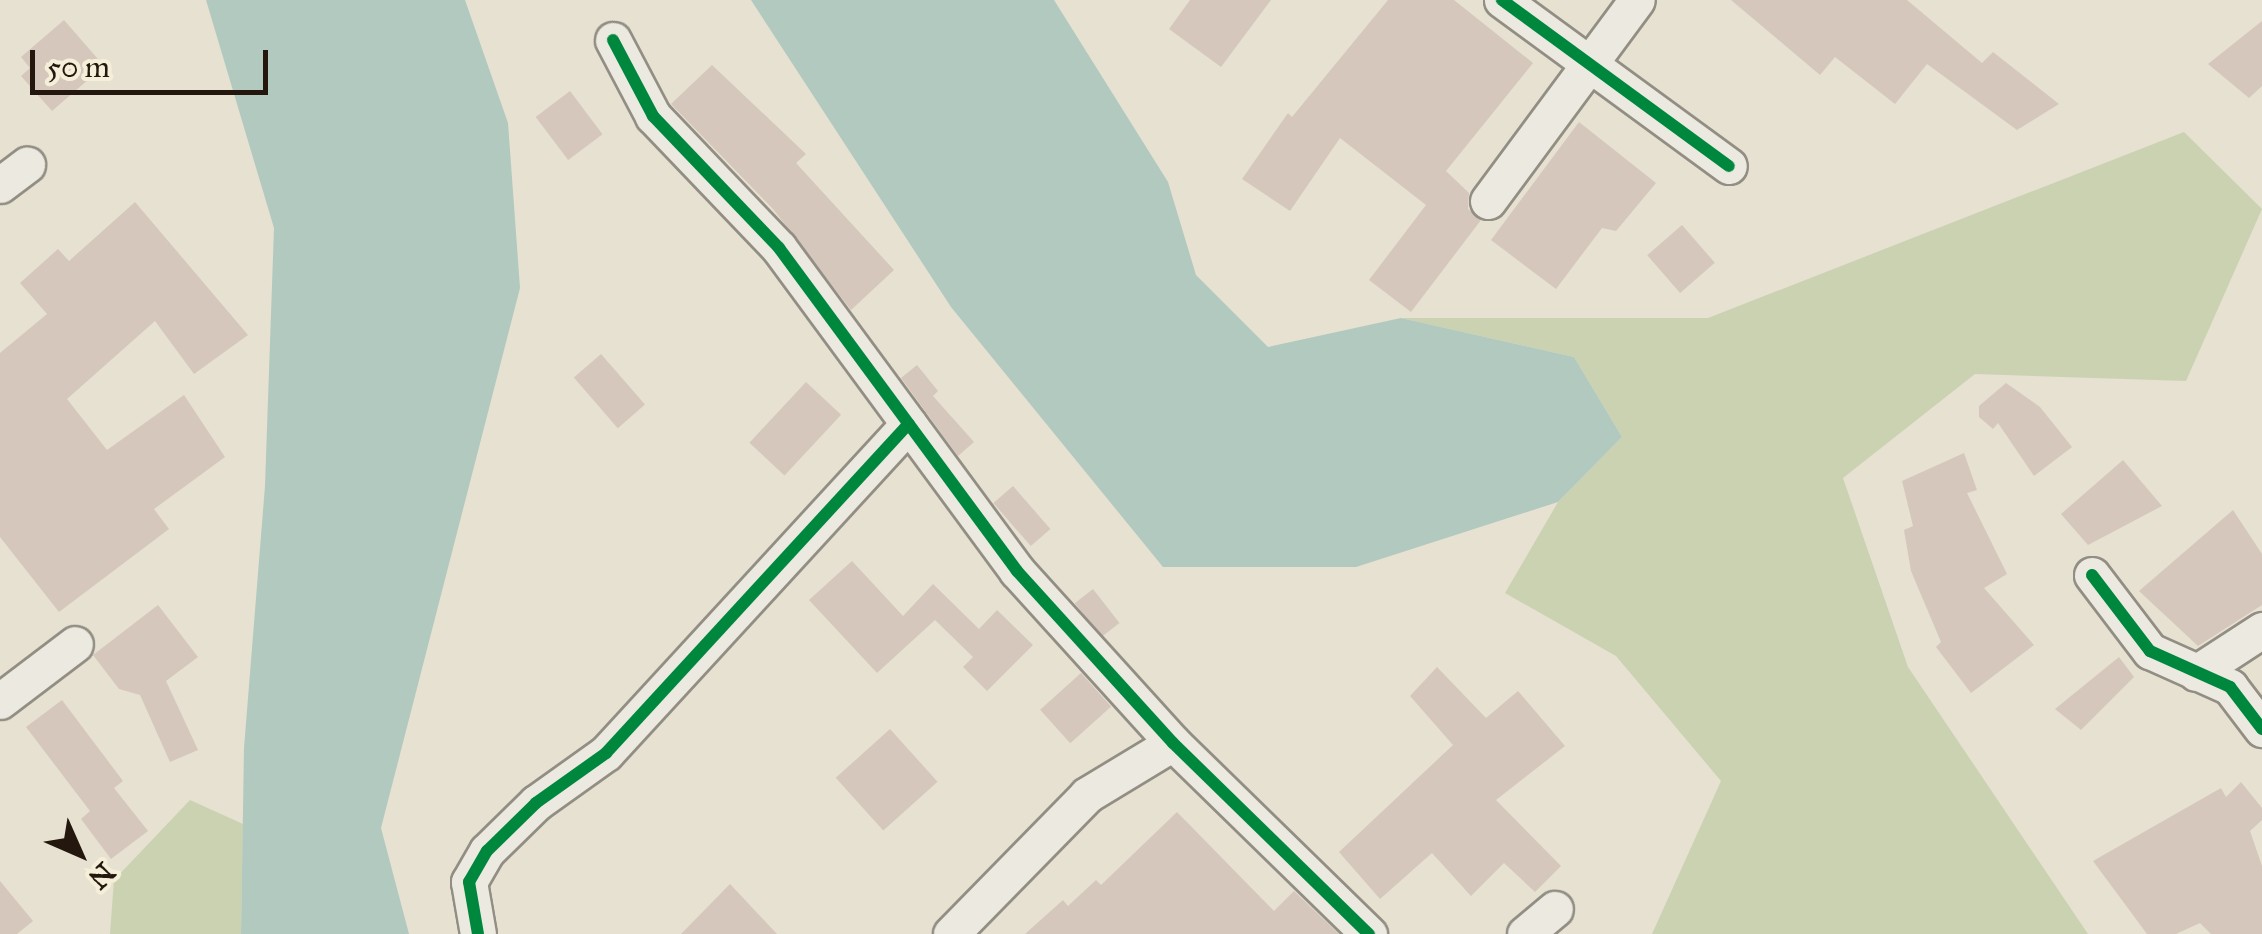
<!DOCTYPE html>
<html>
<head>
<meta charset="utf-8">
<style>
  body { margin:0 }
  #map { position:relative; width:2262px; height:934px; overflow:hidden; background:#e6e1d0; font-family:"IM FELL Great Primer",serif }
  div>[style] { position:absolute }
  .green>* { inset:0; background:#cbd2b2 }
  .water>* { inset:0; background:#b1c9bf }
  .building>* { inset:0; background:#d6c7bd; transform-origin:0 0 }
  .roads { filter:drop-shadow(2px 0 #928e84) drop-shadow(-2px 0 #928e84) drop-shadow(0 2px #928e84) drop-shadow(0 -2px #928e84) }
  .minor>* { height:35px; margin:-17.5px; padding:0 17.5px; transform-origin:17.5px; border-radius:17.5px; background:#ebe9e0 }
  .cycleway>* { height:12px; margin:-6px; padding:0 6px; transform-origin:6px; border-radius:6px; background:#00873e }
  span { translate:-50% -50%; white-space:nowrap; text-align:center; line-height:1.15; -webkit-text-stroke:8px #f5efda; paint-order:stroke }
  .north { position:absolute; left:30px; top:804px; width:100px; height:100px; -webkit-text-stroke:8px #f5efda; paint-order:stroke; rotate:135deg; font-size:28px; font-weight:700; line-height:40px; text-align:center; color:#24180e }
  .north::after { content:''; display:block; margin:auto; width:35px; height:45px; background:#24180e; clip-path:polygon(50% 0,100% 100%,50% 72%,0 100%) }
  .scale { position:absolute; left:30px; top:50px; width:238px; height:45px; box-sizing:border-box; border:5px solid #24180e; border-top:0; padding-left:12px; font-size:30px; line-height:35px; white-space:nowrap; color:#24180e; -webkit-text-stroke:8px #f5efda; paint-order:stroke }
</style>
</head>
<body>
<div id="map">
  <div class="green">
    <i style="clip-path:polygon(2184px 132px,2262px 209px,2186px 381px,1975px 374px,1843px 478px,1908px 667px,2088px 934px,1652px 934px,1721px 781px,1616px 656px,1505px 593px,1558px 502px,1622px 437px,1574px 357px,1401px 318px,1708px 318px)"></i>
    <i style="clip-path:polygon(190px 800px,243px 824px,241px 934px,110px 934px,114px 880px)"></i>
  </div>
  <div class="water">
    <i style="clip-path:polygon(206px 0,465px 0,508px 123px,520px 288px,381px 828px,409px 934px,241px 934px,244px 748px,265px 486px,274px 228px)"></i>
    <i style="clip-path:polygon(751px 0,1054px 0,1168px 182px,1196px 275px,1268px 347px,1401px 318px,1574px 357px,1622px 437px,1558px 502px,1356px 567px,1163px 567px,951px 307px)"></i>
  </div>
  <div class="building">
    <i style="clip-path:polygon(1190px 0,1271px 0,1221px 67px,1169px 29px)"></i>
    <i style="clip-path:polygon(1388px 0,1454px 0,1533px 63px,1446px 171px,1469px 193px,1468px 209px,1481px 220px,1411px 312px,1369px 280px,1426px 205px,1340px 138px,1290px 211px,1242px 179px,1288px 113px,1292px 117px)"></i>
    <i style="clip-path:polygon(1731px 0,1907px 0,1982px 63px,1993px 52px,2059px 104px,2017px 130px,1927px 64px,1895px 104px,1835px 57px,1820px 75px)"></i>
    <i style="clip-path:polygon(64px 20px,104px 66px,52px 111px,21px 76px,30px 68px,21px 57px)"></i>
    <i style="clip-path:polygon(2262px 21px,2262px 86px,2249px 98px,2208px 64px)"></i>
    <i style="clip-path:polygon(712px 65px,806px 154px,796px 163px,894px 270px,851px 310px,773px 209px,671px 104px)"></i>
    <i style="left:570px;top:91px;width:54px;height:43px;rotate:53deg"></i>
    <i style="clip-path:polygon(1579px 122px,1656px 183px,1616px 231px,1602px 228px,1556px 289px,1491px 240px)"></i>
    <i style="clip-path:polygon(135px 202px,248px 335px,194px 374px,155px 321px,67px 399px,107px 450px,184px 395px,225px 457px,154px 509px,169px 529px,59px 612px,0 537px,0 353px,47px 314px,20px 283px,58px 249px,69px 261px)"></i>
    <i style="left:1682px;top:225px;width:50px;height:46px;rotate:49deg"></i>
    <i style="left:601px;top:354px;width:67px;height:36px;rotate:49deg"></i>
    <i style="clip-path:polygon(917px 365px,938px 391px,933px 396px,974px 442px,958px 456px,901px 378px)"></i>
    <i style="left:806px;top:382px;width:48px;height:83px;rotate:43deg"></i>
    <i style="clip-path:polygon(2006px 383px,2040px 407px,2072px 447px,2034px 476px,1998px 423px,1993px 429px,1979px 417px,1979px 406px)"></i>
    <i style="clip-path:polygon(1964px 453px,1977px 490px,1967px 493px,2007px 574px,1984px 588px,2034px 645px,1971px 693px,1936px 647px,1941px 642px,1911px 571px,1904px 530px,1913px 526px,1902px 481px)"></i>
    <i style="clip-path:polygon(2123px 460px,2162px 506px,2088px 545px,2061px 514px)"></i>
    <i style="left:1013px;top:486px;width:57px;height:26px;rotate:49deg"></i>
    <i style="clip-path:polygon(2233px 510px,2262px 554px,2262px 605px,2198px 646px,2139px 591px)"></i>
    <i style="clip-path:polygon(852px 561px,903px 616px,933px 584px,979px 629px,997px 610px,1033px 645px,987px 691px,963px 667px,973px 657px,935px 620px,877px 673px,809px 600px)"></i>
    <i style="left:1093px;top:589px;width:43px;height:23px;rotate:52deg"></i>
    <i style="clip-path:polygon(158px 605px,198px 657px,166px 681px,198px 750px,170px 762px,140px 695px,119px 689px,93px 655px)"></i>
    <i style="clip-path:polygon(2119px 657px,2134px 677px,2081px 730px,2055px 709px)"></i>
    <i style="clip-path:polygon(1437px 667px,1486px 718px,1518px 691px,1565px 746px,1496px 800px,1561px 866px,1535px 892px,1504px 863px,1471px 896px,1432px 853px,1380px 899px,1339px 852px,1453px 745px,1410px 696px)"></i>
    <i style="left:1081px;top:673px;width:45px;height:55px;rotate:48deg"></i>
    <i style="clip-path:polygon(62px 700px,123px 781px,114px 788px,148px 831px,111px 859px,81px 819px,90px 811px,26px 727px)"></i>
    <i style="left:890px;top:729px;width:71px;height:73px;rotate:48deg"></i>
    <i style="clip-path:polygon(2241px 782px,2262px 808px,2262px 820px,2250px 831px,2262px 866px,2262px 934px,2211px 934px,2200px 923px,2176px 934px,2147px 934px,2093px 861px,2221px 788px,2226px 797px)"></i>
    <i style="clip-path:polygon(1177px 812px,1274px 911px,1294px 891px,1339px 934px,1025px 934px,1063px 900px,1068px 906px,1096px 880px,1101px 885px)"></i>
    <i style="clip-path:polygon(0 881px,33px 921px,17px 934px,0 934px)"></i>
    <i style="clip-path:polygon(730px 884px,777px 934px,681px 934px)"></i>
  </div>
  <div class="roads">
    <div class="minor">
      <i style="left:1502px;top:0;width:281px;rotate:36.2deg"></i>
      <i style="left:613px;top:40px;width:86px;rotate:62.2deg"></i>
      <i style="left:653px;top:116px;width:182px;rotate:46.3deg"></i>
      <i style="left:779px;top:248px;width:401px;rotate:53.6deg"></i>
      <i style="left:1017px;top:571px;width:232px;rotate:47.8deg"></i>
      <i style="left:1173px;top:743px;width:274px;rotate:44.3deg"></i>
      <i style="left:0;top:185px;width:34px;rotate:-37deg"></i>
      <i style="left:1488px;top:201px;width:250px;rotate:-53.5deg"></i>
      <i style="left:2092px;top:575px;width:96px;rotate:52.7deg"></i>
      <i style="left:2150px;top:651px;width:88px;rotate:24.2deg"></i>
      <i style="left:2230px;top:687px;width:53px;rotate:52.7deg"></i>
      <i style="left:2196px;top:673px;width:79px;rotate:-33.1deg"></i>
      <i style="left:0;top:701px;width:94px;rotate:-37.2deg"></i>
      <i style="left:478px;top:934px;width:53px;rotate:-99.8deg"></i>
      <i style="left:469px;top:882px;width:36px;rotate:-60deg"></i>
      <i style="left:487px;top:851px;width:69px;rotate:-44.4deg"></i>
      <i style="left:536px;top:803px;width:86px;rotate:-35.5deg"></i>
      <i style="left:606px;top:753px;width:447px;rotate:-47.4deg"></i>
      <i style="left:951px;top:934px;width:194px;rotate:-45.6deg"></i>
      <i style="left:1087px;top:795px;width:100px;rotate:-31.2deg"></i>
      <i style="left:1525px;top:934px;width:39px;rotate:-40deg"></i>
    </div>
  </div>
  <div class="cycleway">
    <i style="left:1502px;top:0;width:281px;rotate:36.2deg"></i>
    <i style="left:613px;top:40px;width:86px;rotate:62.2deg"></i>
    <i style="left:653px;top:116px;width:182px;rotate:46.3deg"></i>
    <i style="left:779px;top:248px;width:401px;rotate:53.6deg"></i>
    <i style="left:1017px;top:571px;width:232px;rotate:47.8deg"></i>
    <i style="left:1173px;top:743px;width:274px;rotate:44.3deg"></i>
    <i style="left:2092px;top:575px;width:96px;rotate:52.7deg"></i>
    <i style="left:2150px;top:651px;width:88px;rotate:24.2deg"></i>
    <i style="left:2230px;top:687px;width:53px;rotate:52.7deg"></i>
    <i style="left:478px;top:934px;width:53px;rotate:-99.8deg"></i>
    <i style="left:469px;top:882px;width:36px;rotate:-60deg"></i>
    <i style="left:487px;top:851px;width:69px;rotate:-44.4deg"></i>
    <i style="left:536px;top:803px;width:86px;rotate:-35.5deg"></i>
    <i style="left:606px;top:753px;width:447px;rotate:-47.4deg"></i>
  </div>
  <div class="north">N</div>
  <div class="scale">50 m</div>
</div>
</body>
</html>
